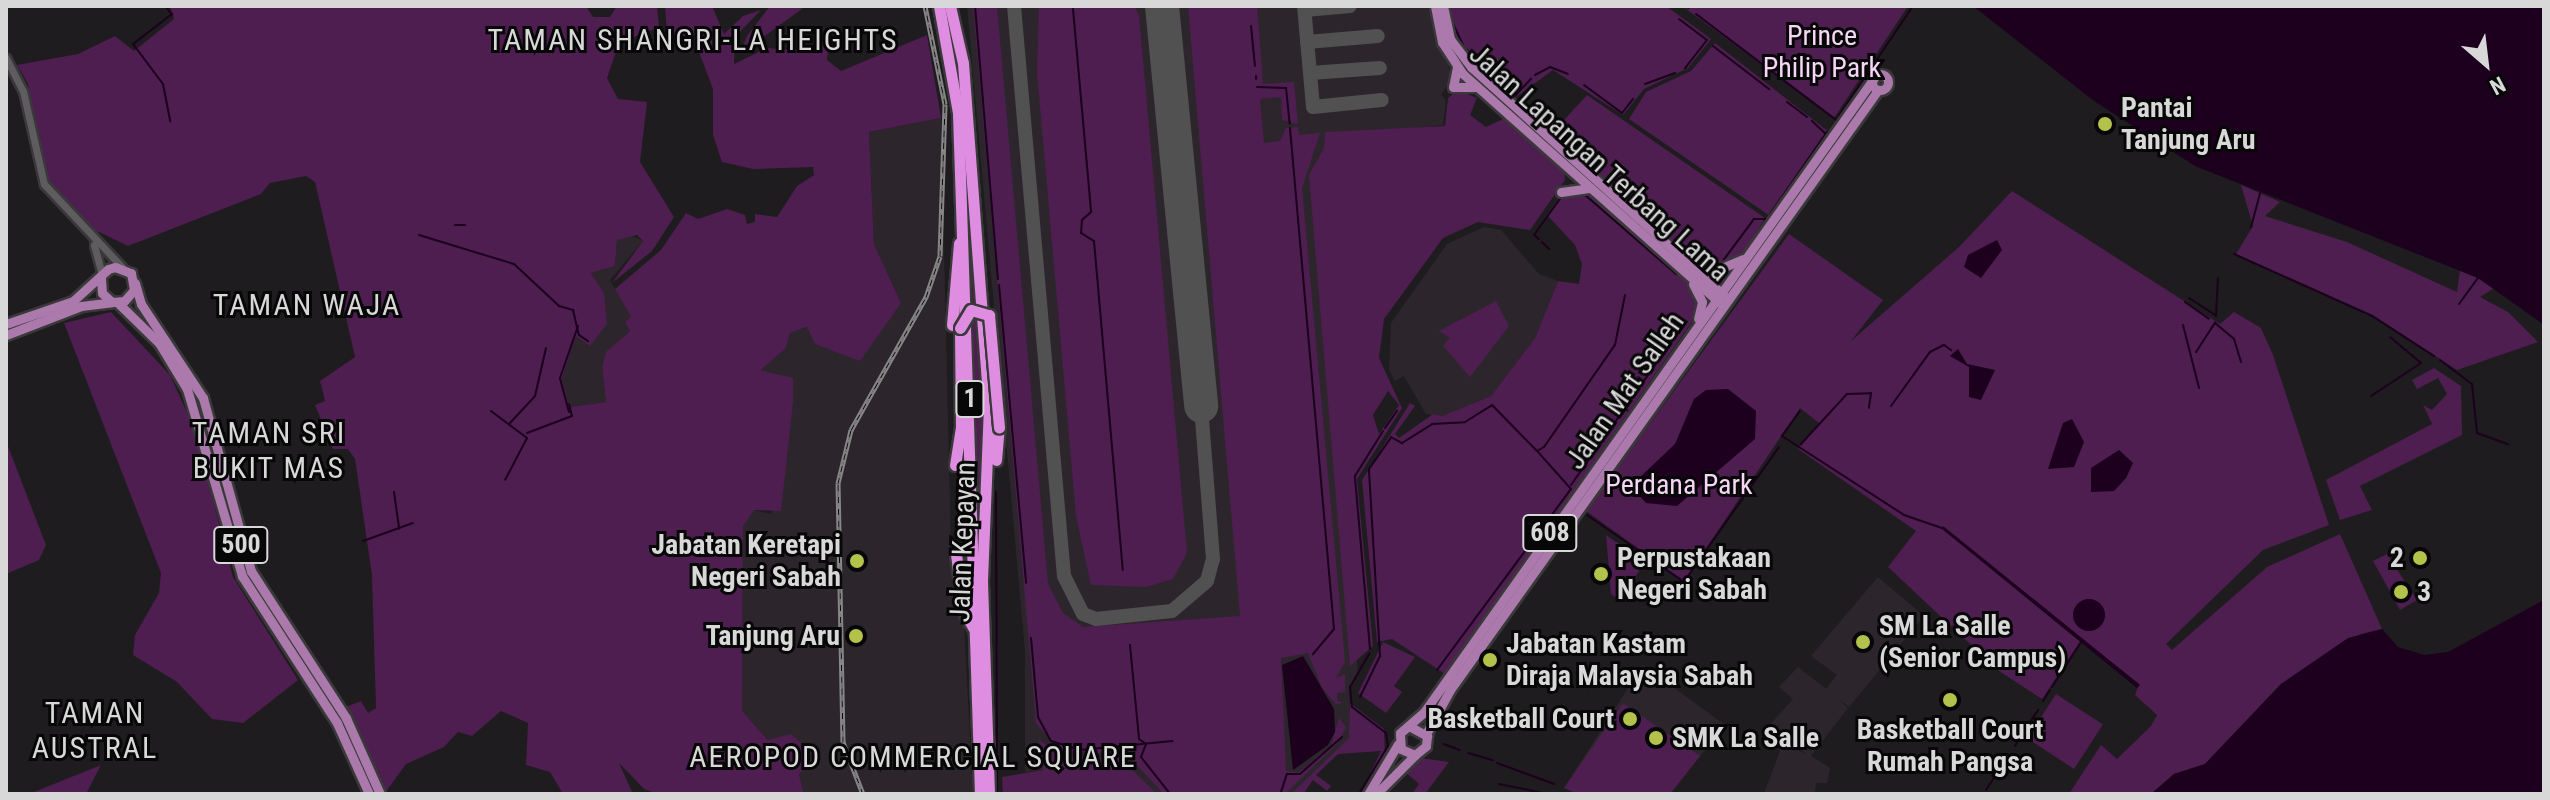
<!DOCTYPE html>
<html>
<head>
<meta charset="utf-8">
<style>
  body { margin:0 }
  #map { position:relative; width:2550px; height:800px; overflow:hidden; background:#1e1c1e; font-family:"Roboto Condensed",sans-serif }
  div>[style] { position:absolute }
  .built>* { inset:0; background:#2c262c }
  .green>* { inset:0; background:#4d1e4f; transform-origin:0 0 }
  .water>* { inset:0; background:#1c001e }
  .round { border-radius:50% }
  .stream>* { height:2px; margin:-1px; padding:0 1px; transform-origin:1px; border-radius:1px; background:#1c001e }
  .taxiway>* { height:14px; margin:-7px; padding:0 7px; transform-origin:7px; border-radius:7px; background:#525152 }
  .runway>* { height:34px; margin:-17px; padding:0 17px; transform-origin:17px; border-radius:17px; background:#525152 }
  .roads { filter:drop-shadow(2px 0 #3a393a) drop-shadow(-2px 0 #3a393a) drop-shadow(0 2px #3a393a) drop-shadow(0 -2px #3a393a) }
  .minor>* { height:7px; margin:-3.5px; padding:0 3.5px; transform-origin:3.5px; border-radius:3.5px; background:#5e5c5e }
  .major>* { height:9px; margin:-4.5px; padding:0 4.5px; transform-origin:4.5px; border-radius:4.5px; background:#ab79ac }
  .major>.ring { margin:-4.5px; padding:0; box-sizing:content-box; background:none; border:9px solid #ab79ac; border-radius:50% }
  .highway>* { height:11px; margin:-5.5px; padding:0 5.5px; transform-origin:5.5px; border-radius:5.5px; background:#de8de0 }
  .rail>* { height:5px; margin-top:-2.5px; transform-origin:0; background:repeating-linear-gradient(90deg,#080708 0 6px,#878687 0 12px); box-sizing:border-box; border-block:2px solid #878687 }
  .bridges { filter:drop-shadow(2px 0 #3a393a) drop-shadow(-2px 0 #3a393a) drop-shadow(0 2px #3a393a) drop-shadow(0 -2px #3a393a) }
  .highway-bridge>* { height:11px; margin:-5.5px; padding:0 5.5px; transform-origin:5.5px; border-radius:5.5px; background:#de8de0 }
  .dots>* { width:22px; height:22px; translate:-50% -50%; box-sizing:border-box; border:4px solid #080708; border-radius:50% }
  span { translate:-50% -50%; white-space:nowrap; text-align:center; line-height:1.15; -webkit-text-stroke:6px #080708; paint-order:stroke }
  .shield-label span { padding:2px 6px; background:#080708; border:2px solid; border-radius:6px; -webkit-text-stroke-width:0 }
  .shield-label { font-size:26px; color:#d9d8d9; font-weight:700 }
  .park-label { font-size:28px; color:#f6d6f6 }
  .poi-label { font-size:28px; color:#d9d8d9; font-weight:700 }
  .left { translate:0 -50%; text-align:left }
  .right { translate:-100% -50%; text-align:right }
  .street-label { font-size:28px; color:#d9d8d9 }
  .neighbourhood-label { font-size:30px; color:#d9d8d9; letter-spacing:2px }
  .frame { position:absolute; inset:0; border:8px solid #d9d8d9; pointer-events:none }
  .north { position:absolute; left:2446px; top:24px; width:80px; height:80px; -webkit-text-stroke:6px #080708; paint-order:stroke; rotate:152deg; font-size:22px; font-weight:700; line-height:32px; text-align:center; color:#d9d8d9 }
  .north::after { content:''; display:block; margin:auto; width:28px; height:36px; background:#d9d8d9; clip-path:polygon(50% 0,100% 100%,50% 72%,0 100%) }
</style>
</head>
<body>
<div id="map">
  <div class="built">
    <i style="clip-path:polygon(967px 6px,1432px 6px,1452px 79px,1441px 95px,1446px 100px,1443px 125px,1406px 129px,1315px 181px,1358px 673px,1349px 687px,1350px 713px,1377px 749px,1338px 754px,1293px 794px,1151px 794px,1122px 762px,1025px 772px,1025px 651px)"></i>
    <i style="clip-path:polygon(941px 118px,952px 594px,964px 624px,973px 794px,804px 794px,799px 774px,742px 711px,743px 527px,754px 510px,771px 514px,793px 403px,792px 388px,779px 374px,761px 370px,786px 348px,790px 333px,808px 327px,815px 344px,830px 349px,901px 303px,874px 244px,869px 132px)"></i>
    <i style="clip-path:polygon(1484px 227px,1501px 230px,1539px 274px,1558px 281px,1535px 338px,1491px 396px,1442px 416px,1426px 414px,1404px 376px,1395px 381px,1389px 370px,1391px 323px,1447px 244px)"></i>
    <i style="clip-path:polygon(628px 234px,643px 241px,610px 280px,631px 317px,630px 331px,607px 352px,602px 367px,606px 402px,568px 407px,562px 379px,576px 336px,604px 293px,591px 273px,615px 266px,617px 240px)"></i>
    <i style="clip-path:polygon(1878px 577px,1924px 616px,1849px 707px,1836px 697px,1848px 708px,1811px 756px,1830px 768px,1827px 783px,1816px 783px,1815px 794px,1764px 794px,1783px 743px,1808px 755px,1768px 727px,1793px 699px,1779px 687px,1798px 667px,1826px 689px,1837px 675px,1811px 656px)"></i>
    <i style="clip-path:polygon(1643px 665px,1725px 725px,1670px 794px,1578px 794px,1564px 788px)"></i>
  </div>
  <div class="green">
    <i style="clip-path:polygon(170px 6px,586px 6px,593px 17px,610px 17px,617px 6px,657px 6px,659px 27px,619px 43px,607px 78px,618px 99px,647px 102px,640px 162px,674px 217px,652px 251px,612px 283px,643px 241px,637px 235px,617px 240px,615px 266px,591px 273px,604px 293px,607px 324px,590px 346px,576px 336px,562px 379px,569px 407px,606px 402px,602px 367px,606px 352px,630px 331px,625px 322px,631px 317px,615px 289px,661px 250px,686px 213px,698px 219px,727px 209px,745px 215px,747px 224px,755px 222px,755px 214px,777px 217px,797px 186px,814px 175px,813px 167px,753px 169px,722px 162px,713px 135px,713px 89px,699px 52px,667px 36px,665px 6px,712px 6px,724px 34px,743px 16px,761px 10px,735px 37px,734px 64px,767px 48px,800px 51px,829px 39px,827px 60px,841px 71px,927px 35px,941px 118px,869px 132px,874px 244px,901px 303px,860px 361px,815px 344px,807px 327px,790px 333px,786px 348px,761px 370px,793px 378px,793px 403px,781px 511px,754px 510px,743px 527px,742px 711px,768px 740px,791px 734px,801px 743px,811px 761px,799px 774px,804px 794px,658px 794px,644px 789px,619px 763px,633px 794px,563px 794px,550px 772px,526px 765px,528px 723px,501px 711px,472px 736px,458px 732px,444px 747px,406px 764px,385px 793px,346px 707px,361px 701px,368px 713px,376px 708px,372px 575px,355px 459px,348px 449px,333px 449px,315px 405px,325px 401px,320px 381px,355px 357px,315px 182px,306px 176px,270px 183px,261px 194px,128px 246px,93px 229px,60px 201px,43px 174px,28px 84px,17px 65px,78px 54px,115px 36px,134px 51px,174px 19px)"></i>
    <i style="clip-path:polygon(770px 6px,806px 6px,740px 54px,747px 36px)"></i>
    <i style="clip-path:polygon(973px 6px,997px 6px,1048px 584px,1063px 613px,1083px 627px,1240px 616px,1188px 6px,1257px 6px,1263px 84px,1294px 82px,1298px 124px,1282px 120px,1281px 97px,1260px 99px,1264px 143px,1280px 141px,1286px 128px,1298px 127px,1299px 135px,1320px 133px,1302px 188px,1345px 662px,1336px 678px,1345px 674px,1345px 692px,1337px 693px,1337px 701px,1344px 703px,1336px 704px,1322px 688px,1308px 653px,1281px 658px,1286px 771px,1299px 772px,1331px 746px,1339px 718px,1346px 727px,1338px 743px,1285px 794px,1164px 794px,1127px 755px,1059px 750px,1036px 723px)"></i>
    <i style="clip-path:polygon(1039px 6px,1134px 6px,1139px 15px,1187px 553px,1173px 579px,1146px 587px,1091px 585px,1076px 516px,1037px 72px)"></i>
    <i style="clip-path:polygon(1447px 6px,1666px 6px,1711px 39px,1688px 68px,1644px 89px,1623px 115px,1553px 70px,1515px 98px,1461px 50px)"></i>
    <i style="clip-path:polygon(1682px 6px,1908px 6px,1834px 118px)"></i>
    <i style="clip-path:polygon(1715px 43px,1829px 132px,1770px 216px,1629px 119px,1646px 92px,1691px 71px)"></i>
    <i style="clip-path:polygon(evenodd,1458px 90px,1477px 98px,1470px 115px,1486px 127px,1507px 117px,1564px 169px,1565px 180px,1530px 230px,1478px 222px,1443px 238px,1384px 319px,1379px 358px,1402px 408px,1357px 479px,1373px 646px,1350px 666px,1309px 175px,1324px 148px,1325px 132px,1445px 126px,1448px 98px,1458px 90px,1388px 391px,1399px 405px,1379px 434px,1373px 415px,1388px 391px)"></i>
    <i style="clip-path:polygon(1587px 95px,1765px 218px,1746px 251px,1720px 267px,1689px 258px,1551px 134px)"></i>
    <i style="clip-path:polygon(2241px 185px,2280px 202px,2265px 216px,2347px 242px,2457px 292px,2460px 270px,2496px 287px,2480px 297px,2508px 312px,2538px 342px,2457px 370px,2373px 315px,2236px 254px,2253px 226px)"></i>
    <i style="clip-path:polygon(1581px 188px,1689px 284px,1699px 301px,1694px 319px,1445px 674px,1392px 639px,1377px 642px,1362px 480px,1410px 403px,1415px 406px,1395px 434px,1399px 438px,1433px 414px,1442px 416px,1491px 396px,1535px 338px,1558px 281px,1579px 284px,1582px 264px,1575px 245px,1547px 215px,1561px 195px)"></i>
    <i style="clip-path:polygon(2012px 191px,2220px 324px,2234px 312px,2261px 328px,2273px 355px,2329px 525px,2263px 550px,2166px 644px,2172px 650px,2267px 567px,2340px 534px,2382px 629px,2361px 634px,2281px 684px,2205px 764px,2174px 774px,2151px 794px,2069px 794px,2101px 745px,2117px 759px,2151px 726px,2157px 715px,2135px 695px,2139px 684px,2082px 639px,2042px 699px,1999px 671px,1888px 567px,1916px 531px,1798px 449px,1819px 423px,1800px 408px,1684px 581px,1586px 511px,1789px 234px,1883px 300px,1851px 341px,1959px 247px)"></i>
    <i style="clip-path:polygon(964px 196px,986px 436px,978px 591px,972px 337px)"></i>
    <i style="clip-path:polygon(1496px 301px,1509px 326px,1470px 377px,1443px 346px,1450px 338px,1439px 331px)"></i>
    <i style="clip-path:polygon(111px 312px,170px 375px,194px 428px,233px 577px,298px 680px,243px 723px,212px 719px,177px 682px,133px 655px,135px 635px,159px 593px,161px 573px,64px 323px)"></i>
    <i style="clip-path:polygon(2434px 368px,2461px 386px,2462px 435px,2360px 486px,2372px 510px,2340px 520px,2326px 480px,2432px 424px,2423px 405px,2432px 410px,2447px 394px,2438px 378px,2417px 389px,2412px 380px)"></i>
    <i style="clip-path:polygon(6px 441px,46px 545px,39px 560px,6px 574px)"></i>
    <i style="clip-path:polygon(1606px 535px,1645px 562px,1620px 600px,1611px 594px)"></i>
    <i style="clip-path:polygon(2387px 554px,2417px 600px,2400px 610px,2373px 561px)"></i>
    <i style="clip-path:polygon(1383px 642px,1415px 657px,1394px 686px,1402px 692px,1386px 713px,1358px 693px)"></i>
    <i style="left:2056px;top:694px;width:56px;height:53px;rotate:33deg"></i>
    <i style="clip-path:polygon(1350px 703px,1384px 729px,1385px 757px,1366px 782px,1381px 751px,1338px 754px,1316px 775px,1331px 786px,1327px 791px,1313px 780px,1303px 794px,1291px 794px,1349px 738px)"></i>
    <i style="clip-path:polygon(1623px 703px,1700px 756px,1670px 794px,1578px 794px,1564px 788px)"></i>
    <i style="clip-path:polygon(1039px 740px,1065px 757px,1120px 758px,1157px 794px,1003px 794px,1002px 777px,1043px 770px)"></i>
    <i style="clip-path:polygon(1421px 758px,1449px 762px,1425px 794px,1412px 794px,1419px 784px,1404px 771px)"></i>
    <i style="clip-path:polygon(101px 765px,86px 794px,29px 794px)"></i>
  </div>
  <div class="water">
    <i style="clip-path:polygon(1973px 6px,2544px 6px,2544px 325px,2478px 278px,2195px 166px,2094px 101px)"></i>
    <i style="clip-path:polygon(1997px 240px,2002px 250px,1981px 278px,1964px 267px,1968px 255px)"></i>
    <i style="clip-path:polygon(1958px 349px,1967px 364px,1995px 370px,1981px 400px,1969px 397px,1969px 367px,1950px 356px)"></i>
    <i style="clip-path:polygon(1728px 389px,1756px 411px,1755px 439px,1677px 506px,1646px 503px,1637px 493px,1637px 480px,1675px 444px,1694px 399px,1706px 390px)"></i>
    <i style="clip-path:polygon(2072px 419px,2084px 442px,2074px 467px,2048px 469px,2063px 423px)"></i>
    <i style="clip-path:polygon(2119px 450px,2133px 463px,2126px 478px,2114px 491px,2091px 492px,2091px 468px)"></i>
    <i style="clip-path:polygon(1943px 526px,2140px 685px,2137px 688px,1942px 529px)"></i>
    <i class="round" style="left:2073px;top:599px;width:32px;height:32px"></i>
    <i style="clip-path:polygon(2544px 600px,2544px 794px,2151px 794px,2174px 774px,2205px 764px,2281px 684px,2348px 638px,2382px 629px,2398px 647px,2424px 655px,2448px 652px)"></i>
    <i style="clip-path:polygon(1303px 656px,1334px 709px,1335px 732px,1328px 745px,1293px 770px,1282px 665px)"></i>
  </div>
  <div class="stream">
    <i style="left:165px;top:6px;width:11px;rotate:49deg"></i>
    <i style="left:172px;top:14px;width:49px;rotate:142.4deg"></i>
    <i style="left:133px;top:44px;width:50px;rotate:53.1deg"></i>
    <i style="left:163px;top:84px;width:38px;rotate:79deg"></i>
    <i style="left:975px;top:6px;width:274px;rotate:85.2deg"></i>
    <i style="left:1686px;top:6px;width:3px;rotate:45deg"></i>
    <i style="left:1073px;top:9px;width:204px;rotate:84.9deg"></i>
    <i style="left:1091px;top:212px;width:12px;rotate:138deg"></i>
    <i style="left:1082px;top:220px;width:13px;rotate:94deg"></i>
    <i style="left:1081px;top:233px;width:15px;rotate:32deg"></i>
    <i style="left:1094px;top:241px;width:330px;rotate:85deg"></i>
    <i style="left:1696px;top:14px;width:176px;rotate:37.1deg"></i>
    <i style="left:1449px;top:15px;width:35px;rotate:65deg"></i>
    <i style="left:1464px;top:47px;width:71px;rotate:45deg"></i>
    <i style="left:1514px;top:97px;width:25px;rotate:-47deg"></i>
    <i style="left:1679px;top:19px;width:35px;rotate:37deg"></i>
    <i style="left:1707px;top:40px;width:36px;rotate:128deg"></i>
    <i style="left:1251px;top:26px;width:40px;rotate:84.3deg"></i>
    <i style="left:1713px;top:46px;width:71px;rotate:37.5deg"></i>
    <i style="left:1535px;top:75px;width:17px;rotate:-28deg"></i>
    <i style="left:1550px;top:67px;width:19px;rotate:21deg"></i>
    <i style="left:1256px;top:76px;width:3px;rotate:90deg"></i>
    <i style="left:1645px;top:84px;width:32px;rotate:-20deg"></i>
    <i style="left:1584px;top:85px;width:47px;rotate:36.4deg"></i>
    <i style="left:1622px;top:113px;width:18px;rotate:-52deg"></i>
    <i style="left:1257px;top:87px;width:29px;rotate:2deg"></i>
    <i style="left:1286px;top:88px;width:36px;rotate:84deg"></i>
    <i style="left:1520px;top:102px;width:37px;rotate:43deg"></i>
    <i style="left:1787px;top:102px;width:25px;rotate:37deg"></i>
    <i style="left:1836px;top:120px;width:138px;rotate:-56deg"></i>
    <i style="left:1812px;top:121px;width:19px;rotate:43deg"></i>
    <i style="left:1290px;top:128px;width:503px;rotate:84.98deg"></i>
    <i style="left:1334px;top:629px;width:33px;rotate:130deg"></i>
    <i style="left:1552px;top:131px;width:26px;rotate:43deg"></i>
    <i style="left:1574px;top:152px;width:39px;rotate:42deg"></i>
    <i style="left:1607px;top:181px;width:77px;rotate:42.4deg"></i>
    <i style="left:1584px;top:194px;width:122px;rotate:41deg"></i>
    <i style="left:1770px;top:214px;width:100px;rotate:-55.2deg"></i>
    <i style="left:455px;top:225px;width:10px"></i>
    <i style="left:2251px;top:227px;width:35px;rotate:-75deg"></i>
    <i style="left:419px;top:235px;width:99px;rotate:17deg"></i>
    <i style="left:514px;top:264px;width:62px;rotate:43deg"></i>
    <i style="left:559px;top:306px;width:15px;rotate:16deg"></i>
    <i style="left:573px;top:310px;width:26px;rotate:77deg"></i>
    <i style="left:579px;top:335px;width:11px;rotate:34deg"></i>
    <i style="left:1666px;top:236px;width:50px;rotate:34.3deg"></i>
    <i style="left:1539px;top:239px;width:6px;rotate:-141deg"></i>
    <i style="left:1534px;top:235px;width:48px;rotate:-54.3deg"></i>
    <i style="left:1542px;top:242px;width:10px;rotate:45deg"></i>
    <i style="left:2234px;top:254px;width:151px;rotate:24.2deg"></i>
    <i style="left:2372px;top:316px;width:74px;rotate:32.8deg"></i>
    <i style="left:1722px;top:262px;width:54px;rotate:-53.3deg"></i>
    <i style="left:1754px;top:219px;width:12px"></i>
    <i style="left:999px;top:285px;width:299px;rotate:84.8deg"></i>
    <i style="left:2189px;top:298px;width:31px;rotate:33deg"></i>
    <i style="left:2185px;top:302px;width:29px;rotate:35deg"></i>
    <i style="left:2459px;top:304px;width:32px;rotate:-54deg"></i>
    <i style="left:2216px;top:316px;width:38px;rotate:-87deg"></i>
    <i style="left:2183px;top:325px;width:65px;rotate:75.7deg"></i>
    <i style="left:2196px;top:352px;width:35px;rotate:-57deg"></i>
    <i style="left:2215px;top:323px;width:25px;rotate:40deg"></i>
    <i style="left:2234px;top:339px;width:24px;rotate:73deg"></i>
    <i style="left:2440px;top:360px;width:40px;rotate:37deg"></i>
    <i style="left:2472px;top:384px;width:49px;rotate:84.2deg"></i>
    <i style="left:2477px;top:433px;width:33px;rotate:20deg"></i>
    <i style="left:2371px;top:396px;width:60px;rotate:-33.4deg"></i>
    <i style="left:2421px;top:363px;width:40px;rotate:-140deg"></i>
    <i style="left:1891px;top:406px;width:67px;rotate:-54.2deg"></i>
    <i style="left:1930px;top:352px;width:16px;rotate:-27deg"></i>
    <i style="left:1944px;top:345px;width:9px;rotate:36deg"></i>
    <i style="left:491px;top:411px;width:45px;rotate:36.9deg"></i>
    <i style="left:527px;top:438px;width:47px;rotate:117.6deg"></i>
    <i style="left:1800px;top:411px;width:31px;rotate:126deg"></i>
    <i style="left:1782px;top:436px;width:145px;rotate:32.9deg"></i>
    <i style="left:1904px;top:515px;width:40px;rotate:18.9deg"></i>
    <i style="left:569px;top:412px;width:35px;rotate:-105deg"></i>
    <i style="left:560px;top:378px;width:55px;rotate:-70.9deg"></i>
    <i style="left:510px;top:423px;width:37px;rotate:-47deg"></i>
    <i style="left:535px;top:396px;width:49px;rotate:-77.1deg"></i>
    <i style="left:1385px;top:428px;width:21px;rotate:-55deg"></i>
    <i style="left:527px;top:433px;width:48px;rotate:-20.7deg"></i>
    <i style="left:572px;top:416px;width:12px;rotate:-104deg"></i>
    <i style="left:1801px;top:444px;width:68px;rotate:-47.4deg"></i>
    <i style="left:1847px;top:394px;width:24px;rotate:-2deg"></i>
    <i style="left:1871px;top:393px;width:15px;rotate:98deg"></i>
    <i style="left:1571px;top:485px;width:188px;rotate:-55deg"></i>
    <i style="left:394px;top:492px;width:37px;rotate:82deg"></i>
    <i style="left:996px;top:492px;width:302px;rotate:89.8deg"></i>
    <i style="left:1587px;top:515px;width:118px;rotate:34.6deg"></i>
    <i style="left:363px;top:541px;width:53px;rotate:-19.8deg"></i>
    <i style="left:1683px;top:583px;width:166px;rotate:-54.8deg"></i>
    <i style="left:1673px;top:597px;width:9px;rotate:-49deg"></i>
    <i style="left:1031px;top:638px;width:79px;rotate:84.9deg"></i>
    <i style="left:1038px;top:717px;width:27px;rotate:62deg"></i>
    <i style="left:1051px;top:741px;width:30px;rotate:17deg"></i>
    <i style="left:1080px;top:750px;width:93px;rotate:-5.5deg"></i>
    <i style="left:1130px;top:645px;width:94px;rotate:84.5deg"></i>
    <i style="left:1139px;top:739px;width:9px;rotate:36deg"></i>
    <i style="left:1146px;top:744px;width:14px;rotate:111deg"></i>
    <i style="left:1141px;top:757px;width:47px;rotate:51.9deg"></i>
    <i style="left:1370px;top:649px;width:174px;rotate:-95deg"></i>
    <i style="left:1355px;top:476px;width:53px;rotate:-58.1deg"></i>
    <i style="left:1437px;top:670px;width:225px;rotate:-53.5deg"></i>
    <i style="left:1571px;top:489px;width:50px;rotate:-131.7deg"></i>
    <i style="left:2052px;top:687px;width:54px;rotate:-57.2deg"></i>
    <i style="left:1360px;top:697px;width:46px;rotate:-64deg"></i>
    <i style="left:1380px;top:656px;width:187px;rotate:-93.4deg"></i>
    <i style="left:1369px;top:469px;width:39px;rotate:-55deg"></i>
    <i style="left:1391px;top:437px;width:13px;rotate:29deg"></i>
    <i style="left:1402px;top:443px;width:36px;rotate:-32deg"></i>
    <i style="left:1432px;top:424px;width:33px;rotate:-3deg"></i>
    <i style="left:1465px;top:422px;width:32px;rotate:-32deg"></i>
    <i style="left:1492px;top:405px;width:64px;rotate:45.6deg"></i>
    <i style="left:1537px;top:451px;width:8px;rotate:-30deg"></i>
    <i style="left:1544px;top:447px;width:124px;rotate:-55.2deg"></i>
    <i style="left:1615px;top:345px;width:51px;rotate:-78.7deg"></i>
    <i style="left:2043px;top:701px;width:13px;rotate:-58deg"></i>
    <i style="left:1418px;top:711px;width:13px;rotate:-51deg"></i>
    <i style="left:2026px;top:728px;width:22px;rotate:-56deg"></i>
    <i style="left:2021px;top:736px;width:7px;rotate:-56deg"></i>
    <i style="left:1444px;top:744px;width:17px;rotate:21deg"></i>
    <i style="left:2015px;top:746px;width:6px;rotate:-59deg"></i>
    <i style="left:1468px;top:753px;width:26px;rotate:16deg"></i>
    <i style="left:1497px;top:763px;width:61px;rotate:20.2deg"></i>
    <i style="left:1499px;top:784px;width:50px;rotate:11.5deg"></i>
    <i style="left:1986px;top:790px;width:40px;rotate:-57.1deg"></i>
    <i style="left:1531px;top:791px;width:3px;rotate:72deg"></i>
    <i style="left:1281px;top:792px;width:19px;rotate:-72deg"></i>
    <i style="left:1287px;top:774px;width:13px"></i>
    <i style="left:1300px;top:774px;width:56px;rotate:-41.4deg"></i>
    <i style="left:1359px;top:794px;width:56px;rotate:-58.9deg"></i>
    <i style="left:1388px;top:746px;width:13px;rotate:-99deg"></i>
    <i style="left:1386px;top:733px;width:43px;rotate:-142.6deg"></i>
    <i style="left:1352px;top:707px;width:20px;rotate:-96deg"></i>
    <i style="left:1350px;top:687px;width:39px;rotate:-60deg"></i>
  </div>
  <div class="taxiway">
    <i style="left:1014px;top:6px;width:572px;rotate:84.99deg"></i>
    <i style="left:1064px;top:576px;width:42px;rotate:63.4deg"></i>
    <i style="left:1083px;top:614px;width:14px;rotate:21deg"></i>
    <i style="left:1096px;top:619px;width:76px;rotate:-6deg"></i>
    <i style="left:1172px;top:611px;width:46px;rotate:-40.6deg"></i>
    <i style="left:1207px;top:581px;width:23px;rotate:-75deg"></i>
    <i style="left:1213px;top:559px;width:153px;rotate:-94.5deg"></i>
    <i style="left:1160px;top:6px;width:10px;rotate:73deg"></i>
    <i style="left:1304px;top:6px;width:101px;rotate:84.9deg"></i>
    <i style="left:1313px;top:107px;width:69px;rotate:-5.8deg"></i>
    <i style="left:1305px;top:10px;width:45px;rotate:-5.1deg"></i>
    <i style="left:1307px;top:42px;width:71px;rotate:-4.8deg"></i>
    <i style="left:1310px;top:73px;width:70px;rotate:-4.1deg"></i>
  </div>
  <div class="runway">
    <i style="left:1162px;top:6px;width:402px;rotate:84.4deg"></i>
  </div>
  <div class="roads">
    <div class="minor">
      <i style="left:6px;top:58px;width:37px;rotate:63deg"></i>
      <i style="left:23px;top:91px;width:95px;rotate:77.3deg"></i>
      <i style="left:44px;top:184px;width:114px;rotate:46.8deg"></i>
      <i style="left:94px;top:245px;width:31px;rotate:75deg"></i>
    </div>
    <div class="major">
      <i style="left:1435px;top:6px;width:37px;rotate:79deg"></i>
      <i style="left:1442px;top:42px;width:38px;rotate:57deg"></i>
      <i style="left:1463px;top:74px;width:344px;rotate:41.7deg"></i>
      <i style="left:1443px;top:6px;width:34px;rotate:78deg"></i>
      <i style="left:1450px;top:39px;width:35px;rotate:53deg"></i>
      <i style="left:1471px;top:67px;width:340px;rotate:42.1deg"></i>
      <i style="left:1457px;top:67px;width:20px;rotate:101deg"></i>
      <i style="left:1453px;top:87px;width:23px"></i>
      <i class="ring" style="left:1872px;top:74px;width:7px;height:7px"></i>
      <i style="left:1561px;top:192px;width:28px;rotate:-8deg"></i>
      <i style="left:1693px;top:265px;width:25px;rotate:12deg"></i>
      <i style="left:1717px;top:270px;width:28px;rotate:-23deg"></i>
      <i style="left:135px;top:283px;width:22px;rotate:74deg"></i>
      <i style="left:141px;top:304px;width:113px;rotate:56.6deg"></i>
      <i style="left:203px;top:398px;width:180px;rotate:74.5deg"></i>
      <i style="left:251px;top:571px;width:175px;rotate:57.1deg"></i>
      <i style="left:346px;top:718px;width:83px;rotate:65.9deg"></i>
      <i style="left:1693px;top:284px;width:20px;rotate:63deg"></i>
      <i style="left:1702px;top:302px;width:17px;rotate:103deg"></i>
      <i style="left:117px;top:302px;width:59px;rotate:44.3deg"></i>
      <i style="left:159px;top:343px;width:54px;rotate:58.7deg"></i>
      <i style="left:187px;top:389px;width:195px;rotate:73.6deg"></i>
      <i style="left:242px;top:576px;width:175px;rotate:57.1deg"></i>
      <i style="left:337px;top:723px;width:78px;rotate:65.7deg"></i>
      <i style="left:6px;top:324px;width:71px;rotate:-18.9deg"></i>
      <i style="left:73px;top:301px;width:47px;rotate:-42.4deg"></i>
      <i style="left:108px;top:269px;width:7px;rotate:-16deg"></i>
      <i style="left:115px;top:267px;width:17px;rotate:21deg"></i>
      <i style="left:131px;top:273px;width:17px;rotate:80deg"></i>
      <i style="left:134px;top:290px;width:15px;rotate:132deg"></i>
      <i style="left:124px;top:301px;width:12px;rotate:175deg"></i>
      <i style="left:112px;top:302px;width:13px;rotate:-138deg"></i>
      <i style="left:102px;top:293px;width:16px;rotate:-94deg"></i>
      <i style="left:6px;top:335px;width:80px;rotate:-21.1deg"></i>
      <i style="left:81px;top:306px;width:31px;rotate:-7deg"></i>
      <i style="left:1409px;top:726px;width:21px;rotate:29deg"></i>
      <i style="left:1427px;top:736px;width:10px;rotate:96deg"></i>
      <i style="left:1426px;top:746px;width:14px;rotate:141deg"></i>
      <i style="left:1415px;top:755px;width:15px;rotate:-157deg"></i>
      <i style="left:1401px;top:749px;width:16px;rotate:-94deg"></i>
      <i style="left:1400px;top:733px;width:32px;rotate:-41deg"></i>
      <i style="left:1424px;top:712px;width:777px;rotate:-54.63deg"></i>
      <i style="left:1426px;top:734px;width:50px;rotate:-61.4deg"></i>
      <i style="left:1450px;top:690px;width:737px;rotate:-54.5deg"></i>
      <i style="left:1368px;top:794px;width:58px;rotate:-59deg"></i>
      <i style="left:1376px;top:794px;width:55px;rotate:-45deg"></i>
    </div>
    <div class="highway">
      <i style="left:939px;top:6px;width:109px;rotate:79.9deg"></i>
      <i style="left:958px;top:113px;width:681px;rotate:88.15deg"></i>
      <i style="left:950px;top:6px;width:58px;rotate:77.2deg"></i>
      <i style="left:963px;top:63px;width:344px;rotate:85.7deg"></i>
      <i style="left:989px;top:406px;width:176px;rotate:92.3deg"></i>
      <i style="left:982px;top:582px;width:212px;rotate:88.1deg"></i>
      <i style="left:952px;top:325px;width:82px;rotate:-85.1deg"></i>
      <i style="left:996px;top:460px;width:32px;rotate:-85deg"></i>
      <i style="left:955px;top:465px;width:39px;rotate:-81deg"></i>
      <i style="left:961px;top:426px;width:98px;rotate:-90.6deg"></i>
      <i style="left:956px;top:554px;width:56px;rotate:82.9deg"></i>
      <i style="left:963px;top:610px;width:24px;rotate:60deg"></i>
    </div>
  </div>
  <div class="rail">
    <i style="left:863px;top:794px;width:56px;rotate:-111deg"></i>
    <i style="left:843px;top:742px;width:259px;rotate:-91.1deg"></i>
    <i style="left:838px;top:483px;width:55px;rotate:-76.2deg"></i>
    <i style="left:851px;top:430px;width:153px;rotate:-60.6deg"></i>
    <i style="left:926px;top:297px;width:43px;rotate:-71.1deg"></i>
    <i style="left:940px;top:256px;width:152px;rotate:-88.1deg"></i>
    <i style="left:945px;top:104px;width:100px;rotate:-101.5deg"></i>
  </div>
  <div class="bridges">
    <div class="highway-bridge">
      <i style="left:960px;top:328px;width:21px;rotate:-59deg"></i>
      <i style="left:971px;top:310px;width:19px;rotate:16deg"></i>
      <i style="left:989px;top:315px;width:113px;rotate:84.9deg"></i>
    </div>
  </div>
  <div class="dots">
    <i style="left:2105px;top:124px;background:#b3c24b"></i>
    <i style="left:2420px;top:558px;background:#b3c24b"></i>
    <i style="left:857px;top:561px;background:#b3c24b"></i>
    <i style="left:1601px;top:574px;background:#b3c24b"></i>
    <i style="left:2401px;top:592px;background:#b3c24b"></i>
    <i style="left:856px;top:636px;background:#b3c24b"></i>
    <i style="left:1863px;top:642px;background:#b3c24b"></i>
    <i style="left:1490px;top:660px;background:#b3c24b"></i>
    <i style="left:1950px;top:700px;background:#b3c24b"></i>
    <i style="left:1630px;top:719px;background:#b3c24b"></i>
    <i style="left:1656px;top:738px;background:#b3c24b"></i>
  </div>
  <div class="shield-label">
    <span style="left:970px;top:399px">1</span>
    <span style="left:1550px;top:533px">608</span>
    <span style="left:241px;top:545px">500</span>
  </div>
  <div class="park-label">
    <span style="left:1822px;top:52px">Prince<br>Philip Park</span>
    <span style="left:1679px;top:485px">Perdana Park</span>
  </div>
  <div class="poi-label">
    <span class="left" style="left:2121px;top:124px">Pantai<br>Tanjung Aru</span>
    <span class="right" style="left:841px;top:561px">Jabatan Keretapi<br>Negeri Sabah</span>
    <span class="left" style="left:1617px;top:574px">Perpustakaan<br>Negeri Sabah</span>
    <span class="right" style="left:2404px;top:558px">2</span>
    <span class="left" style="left:2417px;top:592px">3</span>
    <span class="left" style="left:1879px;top:642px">SM La Salle<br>(Senior Campus)</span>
    <span class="right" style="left:840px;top:636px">Tanjung Aru</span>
    <span class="left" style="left:1506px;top:660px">Jabatan Kastam<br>Diraja Malaysia Sabah</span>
    <span class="right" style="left:1614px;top:719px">Basketball Court</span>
    <span style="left:1950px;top:746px">Basketball Court<br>Rumah Pangsa</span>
    <span class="left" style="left:1672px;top:738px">SMK La Salle</span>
  </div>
  <div class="street-label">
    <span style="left:1599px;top:163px;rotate:42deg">Jalan Lapangan Terbang Lama</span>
    <span style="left:1625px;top:391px;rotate:-55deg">Jalan Mat Salleh</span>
    <span style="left:963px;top:542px;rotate:-88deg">Jalan Kepayan</span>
  </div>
  <div class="neighbourhood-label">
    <span style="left:693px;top:40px">TAMAN SHANGRI-LA HEIGHTS</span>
    <span style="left:307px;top:305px">TAMAN WAJA</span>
    <span style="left:269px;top:450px">TAMAN SRI<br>BUKIT MAS</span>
    <span style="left:95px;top:730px">TAMAN<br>AUSTRAL</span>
    <span style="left:913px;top:757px">AEROPOD COMMERCIAL SQUARE</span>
  </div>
  <div class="frame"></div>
  <div class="north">N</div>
</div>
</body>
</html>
